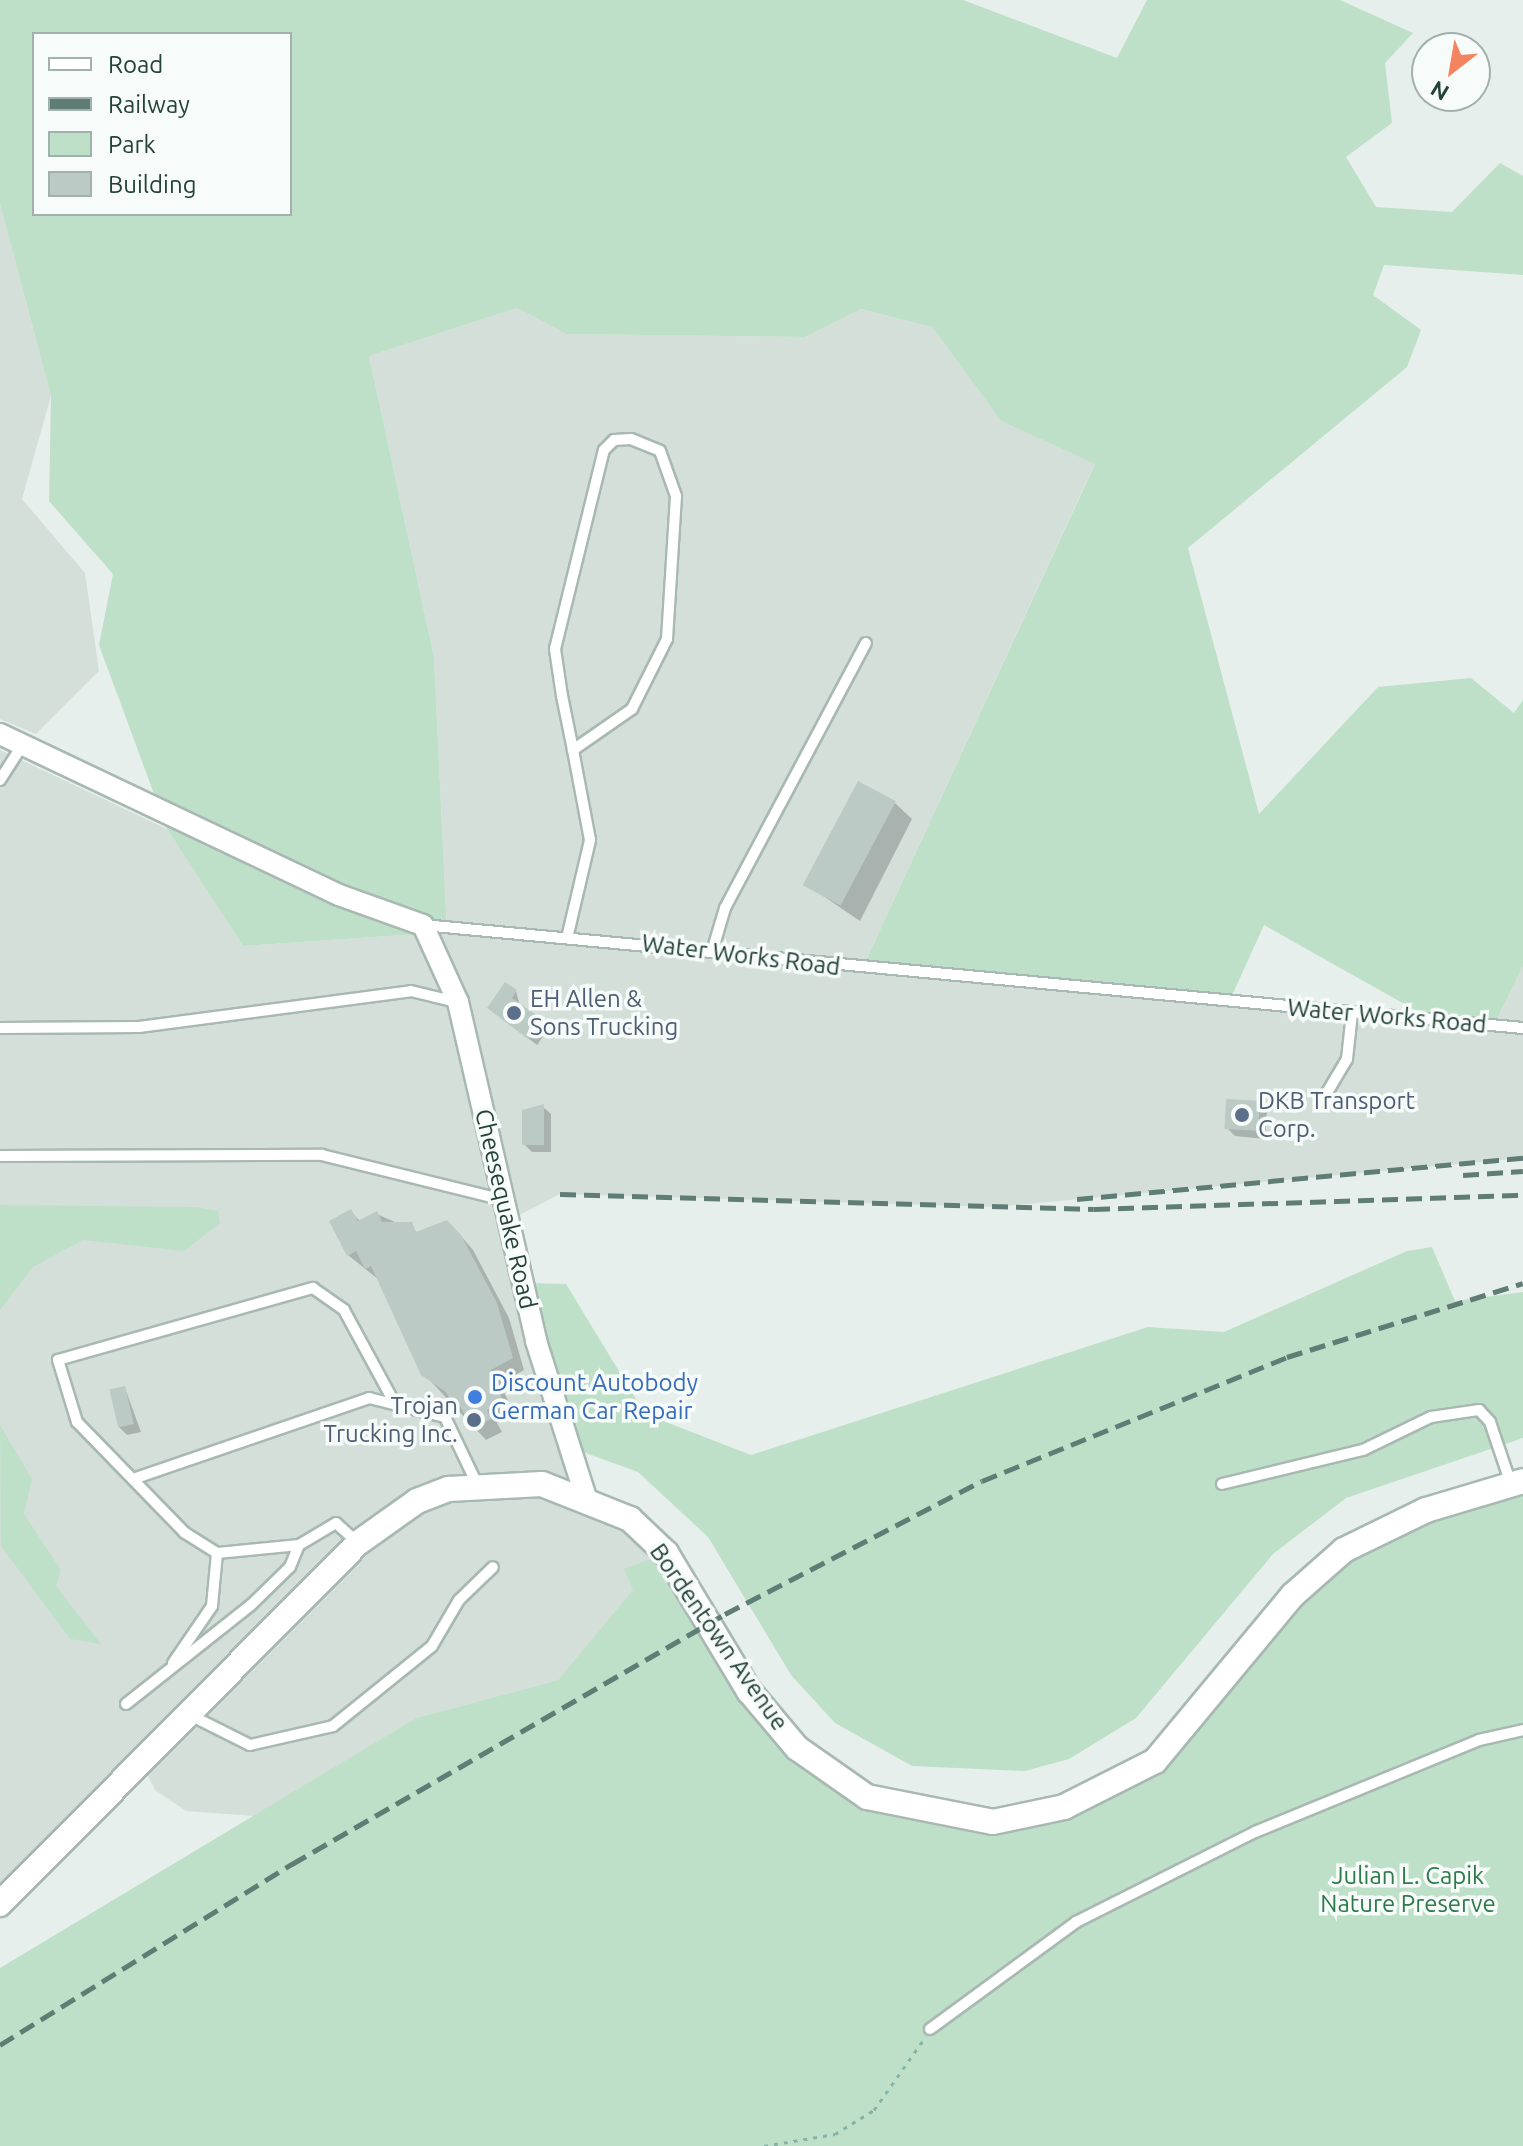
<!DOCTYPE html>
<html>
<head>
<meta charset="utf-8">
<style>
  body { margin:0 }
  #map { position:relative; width:1523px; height:2146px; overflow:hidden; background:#e6efeb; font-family:Ubuntu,sans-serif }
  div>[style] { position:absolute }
  .built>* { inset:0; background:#d4dfda }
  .green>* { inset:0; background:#bfe0c8 }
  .shadow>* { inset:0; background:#0003 }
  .building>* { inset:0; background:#bbcac4; transform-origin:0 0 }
  .path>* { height:3px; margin-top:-1.5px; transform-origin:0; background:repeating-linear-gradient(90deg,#86b3a5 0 4px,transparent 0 10px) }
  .roads { filter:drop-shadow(2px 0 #a8b8b2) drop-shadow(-2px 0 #a8b8b2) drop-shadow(0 2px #a8b8b2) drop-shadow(0 -2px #a8b8b2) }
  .service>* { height:10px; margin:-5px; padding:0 5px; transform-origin:5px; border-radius:5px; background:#fff }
  .minor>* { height:20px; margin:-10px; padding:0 10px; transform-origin:10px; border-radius:10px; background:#fff }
  .secondary>* { height:24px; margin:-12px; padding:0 12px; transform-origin:12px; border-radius:12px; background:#fff }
  .rail>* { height:5px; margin-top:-2.5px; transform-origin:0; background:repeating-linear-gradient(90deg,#5f7d75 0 16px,transparent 0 24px) }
  .dots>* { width:22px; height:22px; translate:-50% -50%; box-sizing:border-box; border:4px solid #f7fbf9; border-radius:50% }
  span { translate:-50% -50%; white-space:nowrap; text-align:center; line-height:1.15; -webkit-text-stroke:7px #f7fbf9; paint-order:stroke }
  .street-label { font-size:24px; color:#24423a }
  .service-label { font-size:24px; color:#4e5e75 }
  .left { translate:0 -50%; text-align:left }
  .right { translate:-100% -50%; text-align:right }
  .shop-label { font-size:24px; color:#366cbe }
  .park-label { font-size:24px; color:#2d7a4b }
  .legend { position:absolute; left:32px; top:32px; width:260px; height:184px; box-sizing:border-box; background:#f7fbf9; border:2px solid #a3b1ad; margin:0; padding:10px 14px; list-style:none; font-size:24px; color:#24423a }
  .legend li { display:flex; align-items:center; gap:16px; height:40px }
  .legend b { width:40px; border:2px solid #a3b1ad }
  .north { position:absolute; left:1411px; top:32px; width:80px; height:80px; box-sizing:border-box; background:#f7fbf9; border:2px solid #a3b1ad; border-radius:50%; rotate:211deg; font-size:22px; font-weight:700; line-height:32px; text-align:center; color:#24423a }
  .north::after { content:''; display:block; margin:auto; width:28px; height:36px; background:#f4845f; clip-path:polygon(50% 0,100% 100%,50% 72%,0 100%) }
</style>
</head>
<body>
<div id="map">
  <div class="built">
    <i style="clip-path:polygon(0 204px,51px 396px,22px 499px,85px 573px,99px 671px,36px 734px,0 719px)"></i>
    <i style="clip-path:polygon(517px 308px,566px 334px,805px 337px,861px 309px,932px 327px,1001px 421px,1095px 463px,862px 969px,1523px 1030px,1523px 1158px,995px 1207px,560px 1194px,508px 1221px,585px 1495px,666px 1553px,558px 1680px,416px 1718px,255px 1816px,186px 1811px,155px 1790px,142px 1764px,0 1904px,0 750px,167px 829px,243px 946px,447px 932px,434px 657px,369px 356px)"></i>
    <i style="clip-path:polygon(1523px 966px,1523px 1023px,1494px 1025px)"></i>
  </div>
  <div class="green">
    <i style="clip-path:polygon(evenodd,0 0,963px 0,1117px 58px,1147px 0,1340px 0,1413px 33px,1385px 63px,1392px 123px,1346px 157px,1376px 207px,1452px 212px,1500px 163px,1523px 176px,1523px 275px,1384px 265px,1373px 295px,1421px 330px,1407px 367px,1188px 548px,1259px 814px,1378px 687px,1471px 678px,1514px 713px,1523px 700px,1523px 966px,1494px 1025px,1431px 1019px,1264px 925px,1229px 1002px,862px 969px,1095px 464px,1001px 421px,932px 327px,861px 309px,805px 337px,566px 334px,517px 308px,369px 356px,434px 657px,447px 932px,243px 946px,167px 829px,99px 645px,113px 574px,49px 501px,51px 396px,0 204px,0 0,34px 34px,290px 34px,290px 214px,34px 214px,34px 34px)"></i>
    <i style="clip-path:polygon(0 1205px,197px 1207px,218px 1211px,220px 1223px,184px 1251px,83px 1240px,33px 1267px,0 1310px)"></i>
    <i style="clip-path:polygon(1432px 1247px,1455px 1301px,1523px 1292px,1523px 1438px,1346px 1498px,1273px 1554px,1136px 1718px,1069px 1759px,1025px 1771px,912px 1766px,835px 1723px,791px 1675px,708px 1537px,638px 1472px,572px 1448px,522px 1283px,566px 1284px,645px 1414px,751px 1455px,1148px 1327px,1224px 1332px,1407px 1251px)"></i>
    <i style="clip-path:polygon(0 1425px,32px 1479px,24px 1514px,61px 1570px,56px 1586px,101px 1644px,70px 1639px,1px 1546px)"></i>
    <i style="clip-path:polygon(1523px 1481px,1523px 2146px,0 2146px,0 1968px,416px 1718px,558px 1680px,633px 1590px,624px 1569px,666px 1553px,749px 1691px,867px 1797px,993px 1821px,1155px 1761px,1344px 1550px)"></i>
  </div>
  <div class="shadow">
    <i style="clip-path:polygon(895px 803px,912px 819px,860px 921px,807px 885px)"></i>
    <i style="clip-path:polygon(516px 991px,520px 1006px,549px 1028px,537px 1045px,489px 1008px)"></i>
    <i style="clip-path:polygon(1259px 1103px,1267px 1111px,1265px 1139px,1235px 1136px,1227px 1128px)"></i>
    <i style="clip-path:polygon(543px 1107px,551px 1114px,551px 1152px,532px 1152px,524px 1144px)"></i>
    <i style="clip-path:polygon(350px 1211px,361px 1222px,377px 1214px,419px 1233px,460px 1235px,473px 1250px,509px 1318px,524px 1370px,500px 1384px,515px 1415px,497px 1423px,502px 1432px,486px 1440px,423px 1373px,379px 1280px,348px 1255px)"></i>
    <i style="clip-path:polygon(125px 1388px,141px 1432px,127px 1435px,119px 1427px)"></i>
  </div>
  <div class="building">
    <i style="left:858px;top:781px;width:43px;height:118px;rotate:28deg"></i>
    <i style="clip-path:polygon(505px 982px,517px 990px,512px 998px,542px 1019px,528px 1039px,487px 1008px)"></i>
    <i style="left:1226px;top:1099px;width:34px;height:30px;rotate:3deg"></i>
    <i style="clip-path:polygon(544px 1104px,544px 1145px,522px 1145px,522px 1110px)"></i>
    <i style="clip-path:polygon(351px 1209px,358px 1221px,377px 1211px,382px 1222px,412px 1222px,416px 1232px,447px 1220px,461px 1235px,497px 1303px,513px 1358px,489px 1371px,504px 1402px,487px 1410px,491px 1419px,472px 1429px,459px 1404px,454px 1407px,446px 1392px,421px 1375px,371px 1266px,365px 1269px,356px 1251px,347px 1256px,329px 1221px)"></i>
    <i style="left:125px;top:1386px;width:39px;height:16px;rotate:77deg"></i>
  </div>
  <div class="path">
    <i style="left:764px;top:2146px;width:72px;rotate:-9.6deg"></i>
    <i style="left:835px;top:2134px;width:46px;rotate:-31.6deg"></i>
    <i style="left:874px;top:2110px;width:87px;rotate:-54.8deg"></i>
  </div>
  <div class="roads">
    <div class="service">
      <i style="left:0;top:780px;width:43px;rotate:-57.4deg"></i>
      <i style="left:423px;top:925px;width:1105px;rotate:5.35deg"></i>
      <i style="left:568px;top:934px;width:97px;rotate:-76.8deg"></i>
      <i style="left:590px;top:840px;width:92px;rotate:-100.7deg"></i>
      <i style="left:573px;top:750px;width:55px;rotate:-101.5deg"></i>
      <i style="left:562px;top:696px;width:48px;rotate:-98.5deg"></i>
      <i style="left:555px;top:649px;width:205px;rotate:-76.2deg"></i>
      <i style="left:604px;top:450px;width:14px;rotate:-45deg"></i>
      <i style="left:614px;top:440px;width:17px;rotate:-3deg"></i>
      <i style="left:631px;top:439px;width:31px;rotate:22deg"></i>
      <i style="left:660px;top:451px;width:48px;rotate:70.4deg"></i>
      <i style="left:676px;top:496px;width:143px;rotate:93.6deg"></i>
      <i style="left:667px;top:639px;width:78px;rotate:116.6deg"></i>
      <i style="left:632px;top:709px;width:72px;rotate:145.2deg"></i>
      <i style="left:712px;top:952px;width:46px;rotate:-73.5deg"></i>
      <i style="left:725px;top:908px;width:300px;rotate:-62deg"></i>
      <i style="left:0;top:1028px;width:139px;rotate:-0.4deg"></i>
      <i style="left:139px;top:1027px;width:274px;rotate:-7.5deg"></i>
      <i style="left:411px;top:991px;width:46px;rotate:13.7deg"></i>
      <i style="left:1322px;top:1101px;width:49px;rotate:-59.2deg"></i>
      <i style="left:1347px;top:1059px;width:46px;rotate:-83.8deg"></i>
      <i style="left:0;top:1156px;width:322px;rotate:-0.2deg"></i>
      <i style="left:322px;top:1155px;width:187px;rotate:13.9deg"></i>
      <i style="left:133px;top:1479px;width:250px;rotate:-18.9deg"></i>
      <i style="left:369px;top:1398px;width:78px;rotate:14deg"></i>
      <i style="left:445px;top:1417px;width:72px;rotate:64.5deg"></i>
      <i style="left:1222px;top:1484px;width:145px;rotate:-13.6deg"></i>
      <i style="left:1363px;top:1450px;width:76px;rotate:-25.9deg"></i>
      <i style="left:1431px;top:1417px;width:49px;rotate:-8.3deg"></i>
      <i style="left:1479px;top:1410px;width:16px;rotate:47deg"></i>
      <i style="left:1490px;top:1422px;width:65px;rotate:71.3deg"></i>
      <i style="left:357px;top:1542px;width:28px;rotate:-138deg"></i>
      <i style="left:336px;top:1523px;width:43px;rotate:149.3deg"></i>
      <i style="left:299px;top:1545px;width:82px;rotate:174.4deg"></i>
      <i style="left:217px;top:1553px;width:38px;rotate:-148deg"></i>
      <i style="left:185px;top:1533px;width:155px;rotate:-134.2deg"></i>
      <i style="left:77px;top:1422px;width:65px;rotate:-107deg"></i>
      <i style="left:58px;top:1360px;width:265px;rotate:-15.8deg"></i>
      <i style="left:313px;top:1288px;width:38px;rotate:35deg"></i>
      <i style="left:344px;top:1310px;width:105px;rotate:61.5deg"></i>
      <i style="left:173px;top:1663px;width:69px;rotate:-55.6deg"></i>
      <i style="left:212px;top:1606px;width:53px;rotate:-84.6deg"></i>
      <i style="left:126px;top:1704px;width:159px;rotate:-38.4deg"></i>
      <i style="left:251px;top:1605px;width:54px;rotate:-44.3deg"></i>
      <i style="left:290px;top:1567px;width:24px;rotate:-68deg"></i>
      <i style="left:190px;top:1715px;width:67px;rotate:26.6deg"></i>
      <i style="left:250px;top:1745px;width:85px;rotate:-12.9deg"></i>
      <i style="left:333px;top:1726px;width:127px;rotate:-38.9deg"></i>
      <i style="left:432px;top:1646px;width:53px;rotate:-59.6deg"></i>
      <i style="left:459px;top:1600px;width:47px;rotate:-44.1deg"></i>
      <i style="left:930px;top:2029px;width:181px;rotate:-36.2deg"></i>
      <i style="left:1076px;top:1922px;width:200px;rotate:-26.7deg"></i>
      <i style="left:1255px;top:1832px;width:242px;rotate:-22.3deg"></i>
      <i style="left:1479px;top:1740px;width:45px;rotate:-12.8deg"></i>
    </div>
    <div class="minor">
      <i style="left:0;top:734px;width:375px;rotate:25.4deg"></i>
      <i style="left:339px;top:895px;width:89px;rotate:19.7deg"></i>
      <i style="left:423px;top:925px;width:85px;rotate:65.6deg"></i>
      <i style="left:458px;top:1002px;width:348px;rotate:77deg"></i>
      <i style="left:536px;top:1341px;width:162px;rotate:72.3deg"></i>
    </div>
    <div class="secondary">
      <i style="left:0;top:1904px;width:508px;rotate:-45.24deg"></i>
      <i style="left:358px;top:1543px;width:72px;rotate:-35.4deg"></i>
      <i style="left:417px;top:1501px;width:34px;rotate:-21deg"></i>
      <i style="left:449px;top:1489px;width:93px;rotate:-3.1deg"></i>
      <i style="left:542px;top:1484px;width:95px;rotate:21.7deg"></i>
      <i style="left:630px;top:1519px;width:50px;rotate:43.4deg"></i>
      <i style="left:666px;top:1553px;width:161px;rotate:59deg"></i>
      <i style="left:749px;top:1691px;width:75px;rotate:49.9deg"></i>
      <i style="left:797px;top:1748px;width:85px;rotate:35deg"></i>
      <i style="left:867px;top:1797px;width:128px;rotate:11.2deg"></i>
      <i style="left:993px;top:1822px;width:73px;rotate:-11.9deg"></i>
      <i style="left:1064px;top:1807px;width:102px;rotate:-26.8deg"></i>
      <i style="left:1155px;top:1761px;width:216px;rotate:-50.3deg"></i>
      <i style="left:1293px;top:1595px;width:68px;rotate:-41.4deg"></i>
      <i style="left:1344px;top:1550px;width:91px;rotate:-26deg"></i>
      <i style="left:1426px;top:1510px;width:101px;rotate:-16.6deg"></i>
    </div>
  </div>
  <div class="rail">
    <i style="left:1463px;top:1175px;width:60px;rotate:-3.8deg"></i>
    <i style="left:560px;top:1194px;width:534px;rotate:1.61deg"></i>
    <i style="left:1094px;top:1209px;width:429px;rotate:-1.9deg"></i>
    <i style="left:1077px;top:1199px;width:448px;rotate:-5.3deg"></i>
    <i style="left:0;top:2045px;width:344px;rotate:-31.8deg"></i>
    <i style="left:292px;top:1864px;width:500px;rotate:-30deg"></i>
    <i style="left:725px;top:1614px;width:289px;rotate:-27.4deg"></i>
    <i style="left:982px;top:1481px;width:329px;rotate:-22.1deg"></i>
    <i style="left:1287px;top:1357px;width:247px;rotate:-17.4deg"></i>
  </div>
  <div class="dots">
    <i style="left:514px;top:1013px;background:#5c6f8a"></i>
    <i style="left:1242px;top:1115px;background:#5c6f8a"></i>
    <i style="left:475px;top:1397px;background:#3f7fe0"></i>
    <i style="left:474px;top:1420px;background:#5c6f8a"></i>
  </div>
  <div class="street-label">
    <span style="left:741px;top:955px;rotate:7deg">Water Works Road</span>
    <span style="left:1387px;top:1016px;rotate:5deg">Water Works Road</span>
    <span style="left:506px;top:1209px;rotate:77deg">Cheesequake Road</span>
    <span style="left:719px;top:1637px;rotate:55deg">Bordentown Avenue</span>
  </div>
  <div class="service-label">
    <span class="left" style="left:530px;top:1013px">EH Allen &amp;<br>Sons Trucking</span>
    <span class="left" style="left:1258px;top:1115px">DKB Transport<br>Corp.</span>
    <span class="right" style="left:458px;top:1420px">Trojan<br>Trucking Inc.</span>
  </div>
  <div class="shop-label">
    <span class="left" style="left:491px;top:1397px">Discount Autobody<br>German Car Repair</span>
  </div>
  <div class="park-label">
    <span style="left:1408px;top:1890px">Julian L. Capik<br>Nature Preserve</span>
  </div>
  <ul class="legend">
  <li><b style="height:10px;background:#fff"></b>Road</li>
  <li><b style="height:10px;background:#5f7d75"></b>Railway</li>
  <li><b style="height:22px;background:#bfe0c8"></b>Park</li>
  <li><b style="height:22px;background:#bbcac4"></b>Building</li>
  </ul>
  <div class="north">N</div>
</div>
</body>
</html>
